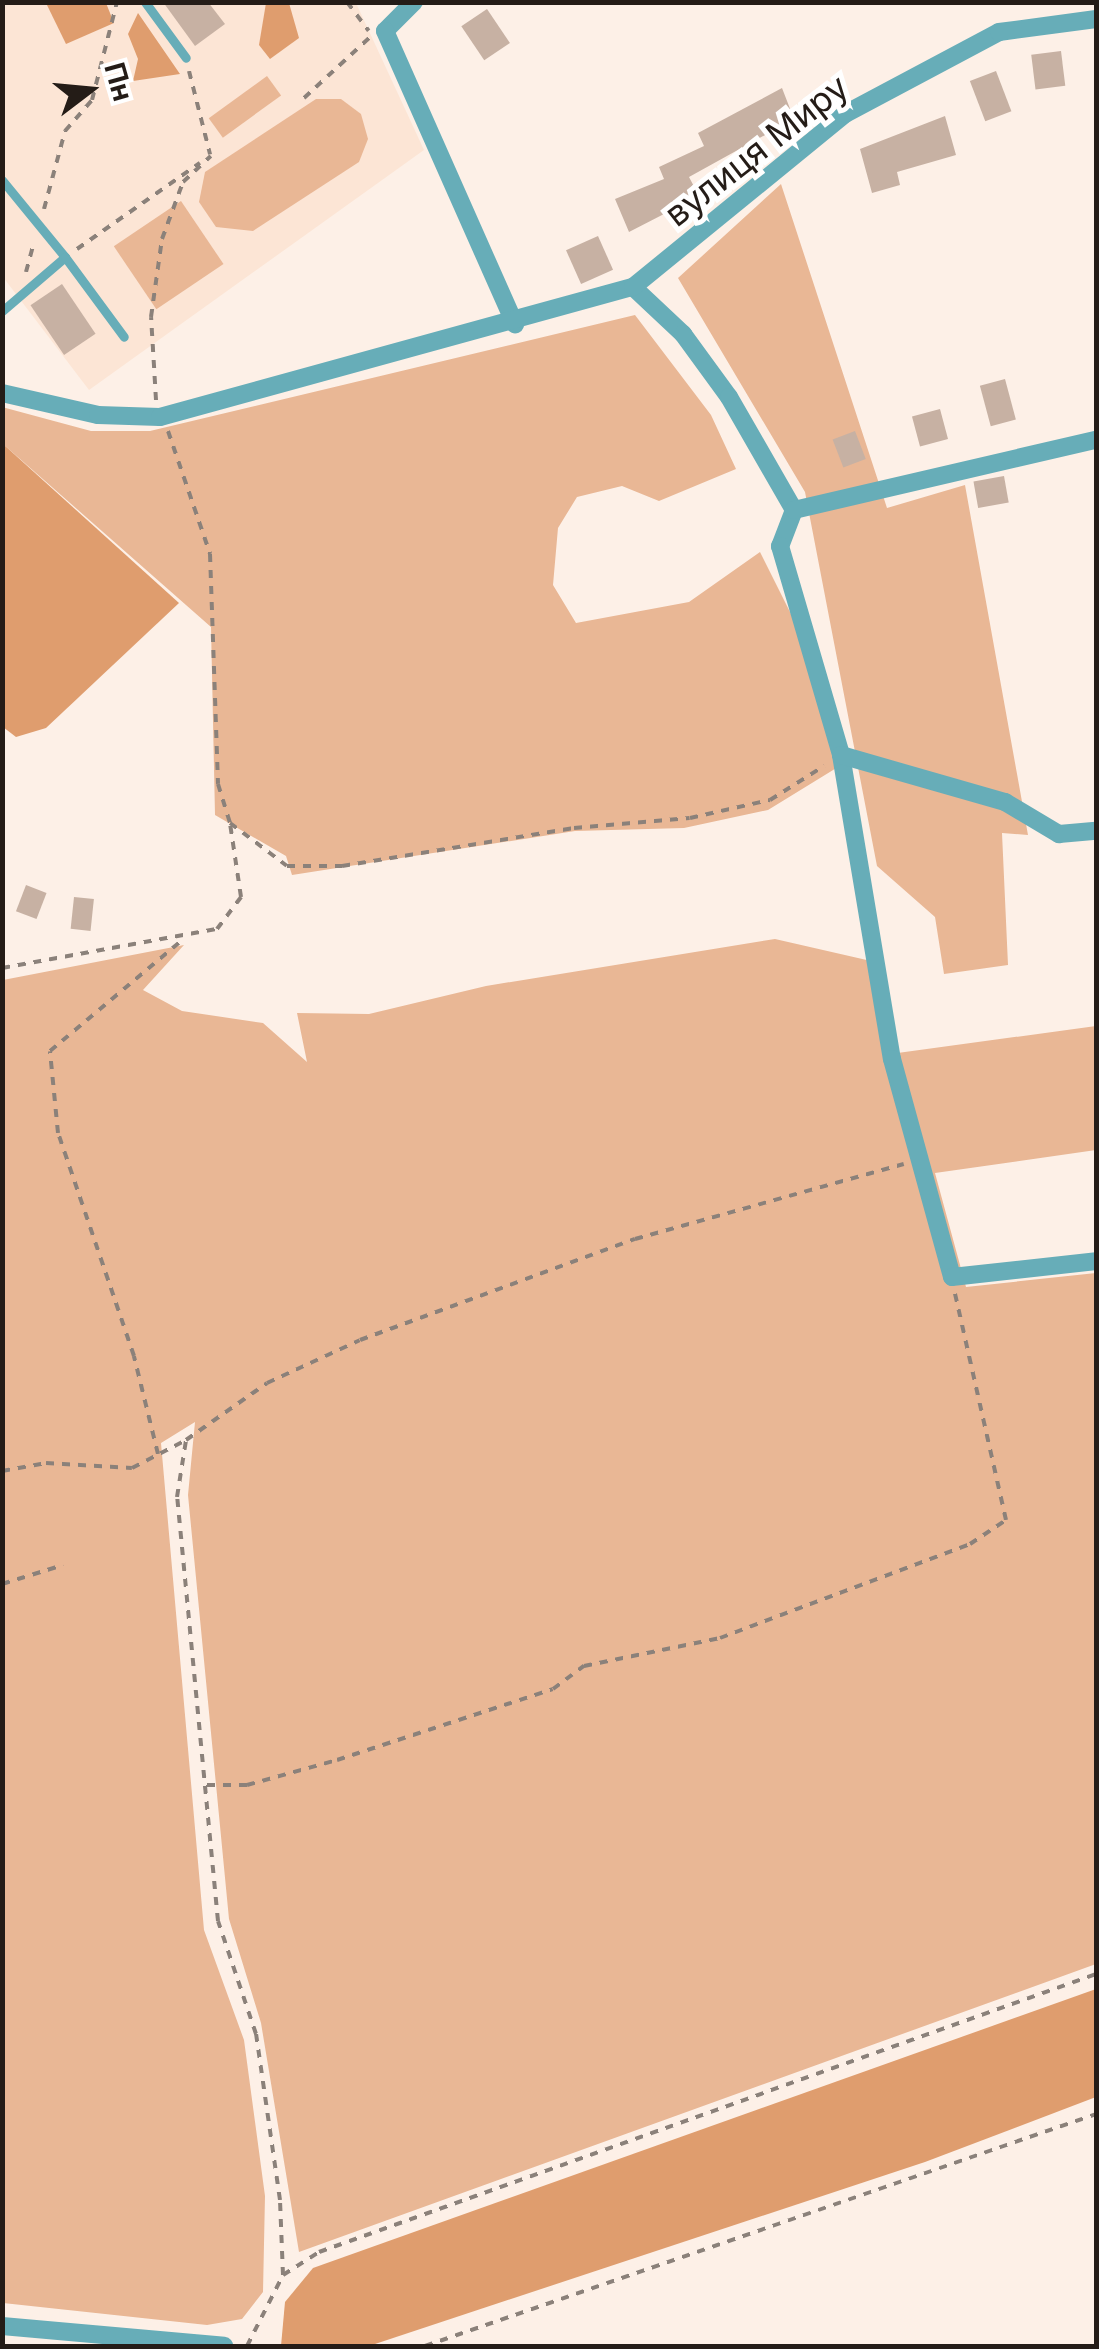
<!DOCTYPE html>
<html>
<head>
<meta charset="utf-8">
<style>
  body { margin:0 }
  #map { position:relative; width:1099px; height:2349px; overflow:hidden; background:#fdf0e7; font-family:Inter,sans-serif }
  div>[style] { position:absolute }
  .built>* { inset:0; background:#fce5d5 }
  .green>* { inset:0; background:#e9b795; transform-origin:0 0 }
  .forest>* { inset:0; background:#df9d6e }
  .building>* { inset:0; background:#c7b1a3; transform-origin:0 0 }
  .path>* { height:4px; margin-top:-2px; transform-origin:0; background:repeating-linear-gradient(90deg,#8b817a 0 8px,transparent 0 16px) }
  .service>* { height:9px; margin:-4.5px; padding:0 4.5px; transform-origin:4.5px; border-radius:4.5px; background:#67adb8 }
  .minor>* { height:18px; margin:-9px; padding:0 9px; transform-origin:9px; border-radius:9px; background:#67adb8 }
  span { translate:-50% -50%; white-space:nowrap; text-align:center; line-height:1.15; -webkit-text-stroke:10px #fff; paint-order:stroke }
  .street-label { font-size:35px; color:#241c17 }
  .frame { position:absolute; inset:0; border:5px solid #241c17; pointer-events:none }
  .north { position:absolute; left:40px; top:40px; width:100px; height:100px; -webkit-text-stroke:8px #fff; paint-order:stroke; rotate:74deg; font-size:28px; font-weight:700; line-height:40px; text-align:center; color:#241c17 }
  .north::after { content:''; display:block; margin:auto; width:35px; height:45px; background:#241c17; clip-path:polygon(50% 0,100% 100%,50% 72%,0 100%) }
</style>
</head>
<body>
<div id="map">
  <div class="built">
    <i style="clip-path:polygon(3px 3px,356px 3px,424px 150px,89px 390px,3px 277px)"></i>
  </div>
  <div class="green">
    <i style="left:267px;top:76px;width:24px;height:72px;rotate:54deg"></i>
    <i style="clip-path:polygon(316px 99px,341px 99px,361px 114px,368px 139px,359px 162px,253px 231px,216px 227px,199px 202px,205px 172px)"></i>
    <i style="clip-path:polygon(781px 184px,887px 508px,965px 485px,1028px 835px,1002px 833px,1008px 965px,944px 974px,935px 917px,877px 866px,805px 492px,678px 278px)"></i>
    <i style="left:181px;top:201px;width:76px;height:81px;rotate:56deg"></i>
    <i style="clip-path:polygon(635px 315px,711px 415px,736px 469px,659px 501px,622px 486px,577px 497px,558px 528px,553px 585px,576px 623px,689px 602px,760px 552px,792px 616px,838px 767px,768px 810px,684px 828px,575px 831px,292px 875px,286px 856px,215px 815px,211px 627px,3px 444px,2px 407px,91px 431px,150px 431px)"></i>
    <i style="clip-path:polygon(775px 939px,871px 961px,883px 1055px,1096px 1026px,1096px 1150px,935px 1173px,966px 1287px,1096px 1273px,1096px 1964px,299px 2252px,261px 2023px,229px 1919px,188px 1495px,195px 1422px,161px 1443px,204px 1930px,244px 2040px,265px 2196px,263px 2292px,242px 2319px,207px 2325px,3px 2303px,3px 980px,184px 945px,143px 990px,182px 1011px,263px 1023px,307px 1062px,297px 1013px,369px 1014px,486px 986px)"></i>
  </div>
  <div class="forest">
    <i style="clip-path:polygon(46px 3px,106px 3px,114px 23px,66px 44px)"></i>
    <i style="clip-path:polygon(266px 3px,289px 3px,299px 38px,270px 59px,259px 45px)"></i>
    <i style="clip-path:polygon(138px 13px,180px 74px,133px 81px,138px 59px,128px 34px)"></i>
    <i style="clip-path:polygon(3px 444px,179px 603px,46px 728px,16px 737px,3px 727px)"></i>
    <i style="clip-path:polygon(1096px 1989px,1096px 2097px,925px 2162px,369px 2346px,281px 2346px,285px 2302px,313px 2268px)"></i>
  </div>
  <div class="building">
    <i style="clip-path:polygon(163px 2px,208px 2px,225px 24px,195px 46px)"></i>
    <i style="left:487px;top:9px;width:41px;height:31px;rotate:56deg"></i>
    <i style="left:1061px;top:51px;width:35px;height:30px;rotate:83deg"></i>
    <i style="left:996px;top:71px;width:43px;height:28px;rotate:69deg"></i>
    <i style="clip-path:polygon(782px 88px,794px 119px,689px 177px,699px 196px,629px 232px,615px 199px,664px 179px,659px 167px,704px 146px,698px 133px)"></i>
    <i style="clip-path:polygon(945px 116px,956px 155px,897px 172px,900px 185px,872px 193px,860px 149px)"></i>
    <i style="left:598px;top:236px;width:37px;height:35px;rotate:66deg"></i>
    <i style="left:62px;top:284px;width:60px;height:38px;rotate:56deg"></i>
    <i style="left:1005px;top:379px;width:42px;height:26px;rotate:75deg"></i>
    <i style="left:940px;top:409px;width:31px;height:29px;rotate:75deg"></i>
    <i style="left:855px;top:431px;width:30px;height:24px;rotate:69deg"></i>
    <i style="left:1004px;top:476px;width:27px;height:31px;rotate:80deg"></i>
    <i style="left:26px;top:885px;width:22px;height:28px;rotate:21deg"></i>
    <i style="left:74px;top:897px;width:20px;height:32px;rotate:6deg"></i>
  </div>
  <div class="path">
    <i style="left:347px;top:2px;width:36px;rotate:53deg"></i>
    <i style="left:189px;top:71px;width:86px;rotate:75.8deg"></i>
    <i style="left:304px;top:98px;width:90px;rotate:-42.7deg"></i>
    <i style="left:44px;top:209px;width:81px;rotate:-74.9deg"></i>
    <i style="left:65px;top:131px;width:41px;rotate:-48.9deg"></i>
    <i style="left:92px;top:100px;width:101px;rotate:-75.7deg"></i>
    <i style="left:77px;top:249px;width:150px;rotate:-35deg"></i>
    <i style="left:26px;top:272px;width:31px;rotate:-75deg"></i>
    <i style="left:156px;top:400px;width:83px;rotate:-93.4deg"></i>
    <i style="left:151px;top:317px;width:79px;rotate:-82deg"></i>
    <i style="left:162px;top:239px;width:61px;rotate:-69.8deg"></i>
    <i style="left:183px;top:182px;width:38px;rotate:-43deg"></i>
    <i style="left:168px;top:431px;width:130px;rotate:71.1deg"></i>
    <i style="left:210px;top:554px;width:230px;rotate:88deg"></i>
    <i style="left:218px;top:784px;width:41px;rotate:72.9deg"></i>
    <i style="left:230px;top:823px;width:71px;rotate:37deg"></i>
    <i style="left:287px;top:866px;width:55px"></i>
    <i style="left:342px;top:866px;width:235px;rotate:-9.3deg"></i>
    <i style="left:574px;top:828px;width:116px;rotate:-4.9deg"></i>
    <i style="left:690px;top:818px;width:82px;rotate:-12.7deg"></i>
    <i style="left:770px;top:800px;width:64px;rotate:-32.2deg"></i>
    <i style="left:2px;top:968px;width:219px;rotate:-10.3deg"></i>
    <i style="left:217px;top:929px;width:40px;rotate:-53deg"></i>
    <i style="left:241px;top:897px;width:75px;rotate:-98.5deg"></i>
    <i style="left:158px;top:1454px;width:101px;rotate:-103.8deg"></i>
    <i style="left:134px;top:1356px;width:236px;rotate:-108.8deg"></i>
    <i style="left:58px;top:1133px;width:82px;rotate:-95.6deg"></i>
    <i style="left:50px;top:1051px;width:171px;rotate:-40deg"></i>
    <i style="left:2px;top:1471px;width:45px;rotate:-10.3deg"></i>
    <i style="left:46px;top:1463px;width:86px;rotate:3.3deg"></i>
    <i style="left:132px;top:1468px;width:61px;rotate:-27.4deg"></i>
    <i style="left:2px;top:1584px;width:64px;rotate:-17.3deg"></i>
    <i style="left:207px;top:1785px;width:40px"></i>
    <i style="left:247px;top:1785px;width:93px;rotate:-15.5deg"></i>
    <i style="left:337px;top:1760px;width:227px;rotate:-18.2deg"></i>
    <i style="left:553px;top:1689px;width:39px;rotate:-37deg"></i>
    <i style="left:584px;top:1666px;width:139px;rotate:-11.6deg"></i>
    <i style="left:720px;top:1638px;width:267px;rotate:-20.6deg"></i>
    <i style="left:970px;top:1544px;width:43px;rotate:-33.7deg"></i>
    <i style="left:1006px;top:1520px;width:232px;rotate:-102.7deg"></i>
    <i style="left:283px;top:2275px;width:43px;rotate:-32.6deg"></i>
    <i style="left:319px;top:2252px;width:825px;rotate:-19.69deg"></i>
    <i style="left:247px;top:2346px;width:80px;rotate:-63.1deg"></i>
    <i style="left:283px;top:2275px;width:75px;rotate:-92.3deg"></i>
    <i style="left:280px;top:2200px;width:168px;rotate:-98.2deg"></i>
    <i style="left:256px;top:2034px;width:119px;rotate:-108.6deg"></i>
    <i style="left:218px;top:1921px;width:426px;rotate:-95.5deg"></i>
    <i style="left:177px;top:1497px;width:58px;rotate:-81deg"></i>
    <i style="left:186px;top:1440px;width:99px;rotate:-35.1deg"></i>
    <i style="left:267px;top:1383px;width:102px;rotate:-24.8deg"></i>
    <i style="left:360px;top:1340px;width:293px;rotate:-20.2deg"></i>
    <i style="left:635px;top:1239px;width:279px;rotate:-15.6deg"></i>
    <i style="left:425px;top:2346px;width:710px;rotate:-19.07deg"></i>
  </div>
  <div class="service">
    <i style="left:145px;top:2px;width:69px;rotate:53.8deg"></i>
    <i style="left:2px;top:180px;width:99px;rotate:50.7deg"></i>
    <i style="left:65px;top:257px;width:83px;rotate:139.4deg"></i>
    <i style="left:65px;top:257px;width:99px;rotate:53.6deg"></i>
  </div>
  <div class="minor">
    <i style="left:414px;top:2px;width:41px;rotate:135deg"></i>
    <i style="left:385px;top:31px;width:321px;rotate:66.1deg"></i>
    <i style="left:633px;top:287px;width:69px;rotate:43.2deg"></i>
    <i style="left:683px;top:334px;width:78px;rotate:53.9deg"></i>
    <i style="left:729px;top:397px;width:130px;rotate:60.1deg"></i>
    <i style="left:2px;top:393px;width:98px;rotate:12.9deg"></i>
    <i style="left:98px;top:415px;width:62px;rotate:1.8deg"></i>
    <i style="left:160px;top:417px;width:491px;rotate:-15.4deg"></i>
    <i style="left:633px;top:287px;width:274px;rotate:-39.2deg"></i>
    <i style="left:845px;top:114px;width:174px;rotate:-28deg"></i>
    <i style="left:999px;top:32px;width:98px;rotate:-7.6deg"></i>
    <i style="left:794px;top:510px;width:39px;rotate:111deg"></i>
    <i style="left:780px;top:546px;width:218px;rotate:73.7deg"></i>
    <i style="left:841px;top:755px;width:308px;rotate:80.5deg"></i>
    <i style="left:892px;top:1059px;width:226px;rotate:74.6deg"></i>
    <i style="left:952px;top:1277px;width:145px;rotate:-6.3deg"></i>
    <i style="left:794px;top:510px;width:310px;rotate:-13.1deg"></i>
    <i style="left:841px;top:755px;width:171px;rotate:16deg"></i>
    <i style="left:1005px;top:802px;width:63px;rotate:30.7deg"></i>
    <i style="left:1059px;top:834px;width:37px;rotate:-5deg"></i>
    <i style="left:2px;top:2326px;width:223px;rotate:5.1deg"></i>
  </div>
  <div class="street-label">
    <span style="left:756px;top:150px;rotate:-38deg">вулиця Миру</span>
  </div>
  <div class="frame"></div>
  <div class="north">Пн</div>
</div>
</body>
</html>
